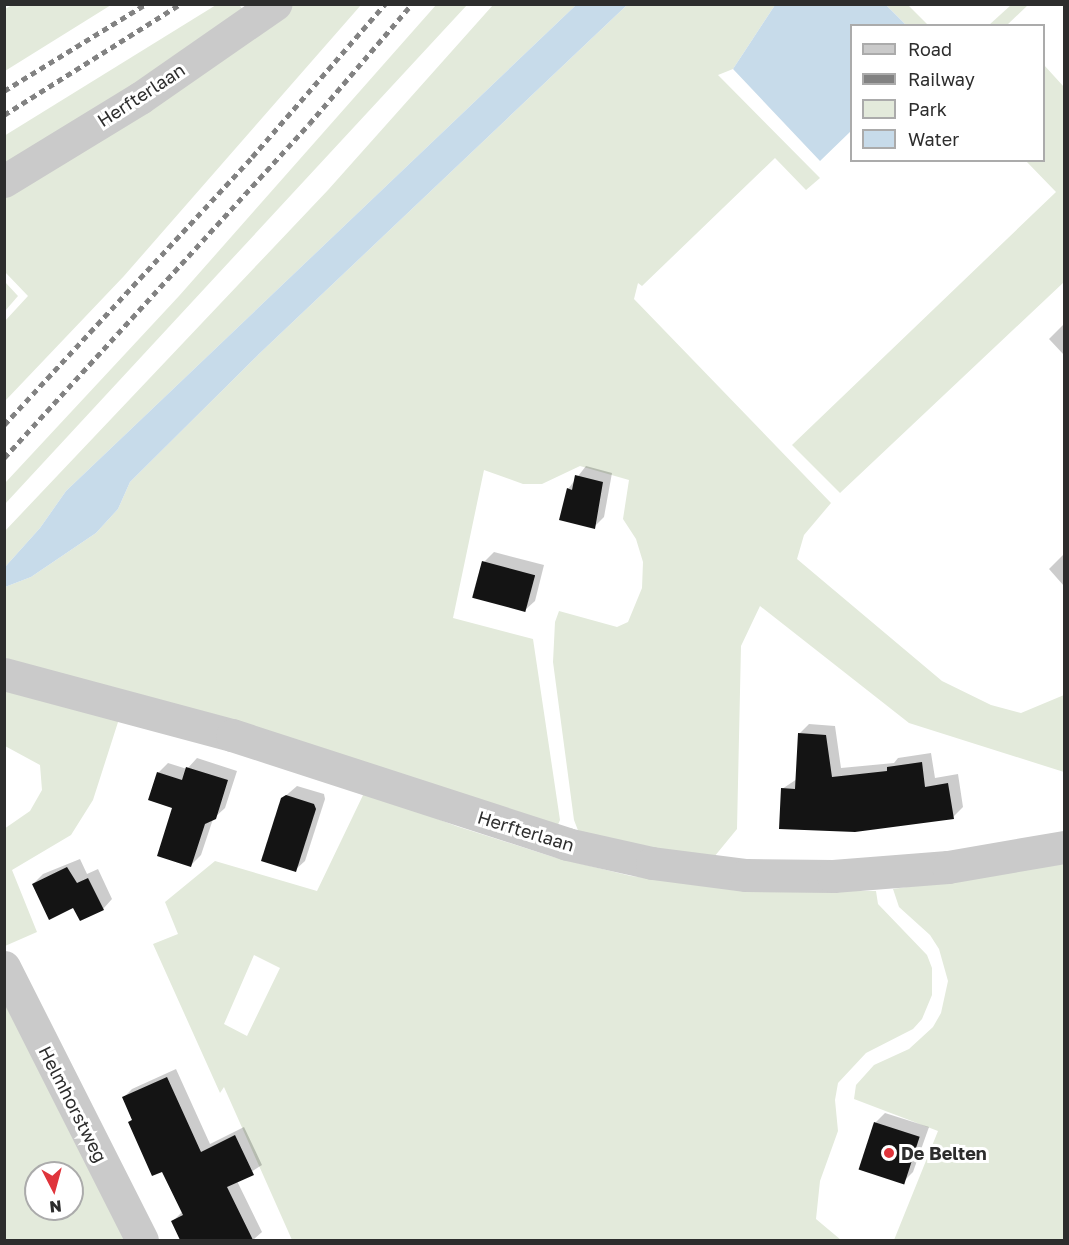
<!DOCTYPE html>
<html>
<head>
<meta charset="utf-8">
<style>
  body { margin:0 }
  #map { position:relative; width:1069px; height:1245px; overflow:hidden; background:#fff; font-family:"Golos Text",sans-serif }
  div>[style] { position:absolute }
  .green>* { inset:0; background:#e3eadb }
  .water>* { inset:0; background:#c7dbea }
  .shadow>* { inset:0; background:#0003 }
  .building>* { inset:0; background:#141414; transform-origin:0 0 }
  .minor>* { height:33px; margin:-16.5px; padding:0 16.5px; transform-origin:16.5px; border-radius:16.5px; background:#cacaca }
  .rail>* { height:4.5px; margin-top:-2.25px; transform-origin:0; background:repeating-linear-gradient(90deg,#828282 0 6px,transparent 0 10.5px) }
  .dots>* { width:16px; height:16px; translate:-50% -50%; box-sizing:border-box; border:3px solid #fff; border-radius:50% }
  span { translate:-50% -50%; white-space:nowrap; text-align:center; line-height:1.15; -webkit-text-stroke:6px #fff; paint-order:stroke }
  .street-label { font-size:18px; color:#2d2d2d }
  .poi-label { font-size:18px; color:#2d2d2d; font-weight:700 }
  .left { translate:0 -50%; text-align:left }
  .frame { position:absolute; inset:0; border:6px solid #2d2d2d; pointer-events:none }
  .legend { position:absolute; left:850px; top:24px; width:195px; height:138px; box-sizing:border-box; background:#fff; border:2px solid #ababab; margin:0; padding:8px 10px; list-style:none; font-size:18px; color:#2d2d2d }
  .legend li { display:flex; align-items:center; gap:12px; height:30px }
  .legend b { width:30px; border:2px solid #ababab }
  .north { position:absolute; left:24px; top:1161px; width:60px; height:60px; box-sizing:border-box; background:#fff; border:2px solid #ababab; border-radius:50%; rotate:174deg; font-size:16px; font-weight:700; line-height:24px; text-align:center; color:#2d2d2d }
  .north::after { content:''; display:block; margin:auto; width:21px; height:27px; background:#df343b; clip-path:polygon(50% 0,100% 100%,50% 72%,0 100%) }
</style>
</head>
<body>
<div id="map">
  <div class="green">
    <i style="clip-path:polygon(12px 5px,12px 4px,111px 5px,5px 71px,5px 9px)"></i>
    <i style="clip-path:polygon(216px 5px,239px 5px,246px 13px,5px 171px,4px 136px)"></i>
    <i style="clip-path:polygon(291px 5px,361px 5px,124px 276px,5px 401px,4px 322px,28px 296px,5px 272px,5px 192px)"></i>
    <i style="clip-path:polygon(436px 5px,467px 5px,5px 504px,5px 483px,179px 296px)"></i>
    <i style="clip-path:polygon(493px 5px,576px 5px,66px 491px,40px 528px,5px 567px,4px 532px,328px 190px)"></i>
    <i style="clip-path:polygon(627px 5px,775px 5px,733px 69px,718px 75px,820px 178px,806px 190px,775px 158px,642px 286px,638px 283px,634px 299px,831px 503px,804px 535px,797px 559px,942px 681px,991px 705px,1021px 713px,1064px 695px,1064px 772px,909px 723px,760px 606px,741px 646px,737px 829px,714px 857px,637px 846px,579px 833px,574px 820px,553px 662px,555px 622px,559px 611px,617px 627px,628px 622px,642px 588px,643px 562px,636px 539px,623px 519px,629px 480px,580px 466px,542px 484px,523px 484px,484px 470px,453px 618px,533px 639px,560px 820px,557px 827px,5px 660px,5px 587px,31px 577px,96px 533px,118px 509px,130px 482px,259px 354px)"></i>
    <i style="clip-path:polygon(886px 5px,908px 5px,928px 25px,906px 25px)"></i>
    <i style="clip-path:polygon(1011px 5px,1028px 5px,1007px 25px,989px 25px)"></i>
    <i style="clip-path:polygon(1044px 65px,1064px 87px,1064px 282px,840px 493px,792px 445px,1056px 192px,1026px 161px,1044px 160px)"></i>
    <i style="clip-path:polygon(5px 282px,18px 296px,5px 311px)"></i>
    <i style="clip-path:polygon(5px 691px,119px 719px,93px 800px,71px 835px,12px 870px,37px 932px,5px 946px,4px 829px,30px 811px,42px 790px,40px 765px,5px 746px)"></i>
    <i style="clip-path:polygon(evenodd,365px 791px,456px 826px,553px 857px,631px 876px,739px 890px,876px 891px,878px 904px,927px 955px,932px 968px,932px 995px,922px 1019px,913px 1029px,866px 1053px,838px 1083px,835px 1100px,838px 1131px,820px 1181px,816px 1219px,841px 1240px,292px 1240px,224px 1087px,220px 1093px,153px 944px,178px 934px,165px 902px,215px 861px,317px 891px,365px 791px,254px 955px,280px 968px,247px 1036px,224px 1024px,254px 955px)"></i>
    <i style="clip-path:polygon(1064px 864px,1064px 1240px,894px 1240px,938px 1131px,854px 1099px,856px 1085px,874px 1065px,909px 1049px,933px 1027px,941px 1013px,948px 981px,939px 949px,930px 935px,899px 907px,893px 889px)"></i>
    <i style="clip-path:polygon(evenodd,4px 996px,127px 1240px,5px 1240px,4px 996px,36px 1173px,72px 1173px,72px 1209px,36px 1209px,36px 1173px)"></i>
  </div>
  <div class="water">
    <i style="clip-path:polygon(576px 5px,627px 5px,259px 354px,130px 482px,118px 509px,96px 533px,31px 577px,5px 587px,5px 567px,40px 528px,66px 491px)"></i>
    <i style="clip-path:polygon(775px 5px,886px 5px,906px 25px,852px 26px,851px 131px,820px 161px,733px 69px)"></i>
  </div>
  <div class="shadow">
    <i style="clip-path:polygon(1064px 324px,1064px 355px,1049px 339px)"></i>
    <i style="clip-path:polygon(586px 466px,612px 473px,604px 517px,594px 527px,568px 489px)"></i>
    <i style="clip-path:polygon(494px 552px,544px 565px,535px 601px,525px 610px,484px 562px)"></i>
    <i style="clip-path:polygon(1064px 554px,1064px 586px,1049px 569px)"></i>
    <i style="clip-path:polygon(809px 724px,835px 726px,841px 768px,894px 763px,898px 758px,931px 753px,935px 778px,958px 774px,963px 807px,953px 817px,782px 789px,797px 779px,799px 734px)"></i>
    <i style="clip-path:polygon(197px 758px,237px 771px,225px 808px,213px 819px,201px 855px,191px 865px,174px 807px,158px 773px,168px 763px,187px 769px)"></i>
    <i style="clip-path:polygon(297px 786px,324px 794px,325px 799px,305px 861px,295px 870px,282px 799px)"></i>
    <i style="clip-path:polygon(80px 859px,87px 874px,98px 869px,112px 899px,103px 909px,74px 906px,33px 884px,43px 874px)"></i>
    <i style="clip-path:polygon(176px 1069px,210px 1144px,244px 1127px,262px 1165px,237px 1181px,262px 1232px,253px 1240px,181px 1240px,173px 1221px,183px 1211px,162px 1170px,129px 1122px,133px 1119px,123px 1098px,132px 1089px)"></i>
    <i style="clip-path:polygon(885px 1113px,929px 1127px,913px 1172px,903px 1182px,860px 1168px,876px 1122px)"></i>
  </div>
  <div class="building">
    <i style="clip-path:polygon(575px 475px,603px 482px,595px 529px,559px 520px,567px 488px,572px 490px)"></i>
    <i style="left:482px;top:561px;width:55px;height:38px;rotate:15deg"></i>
    <i style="clip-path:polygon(798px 733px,826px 735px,832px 777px,887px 771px,887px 767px,922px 762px,925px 787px,948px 783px,954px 819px,855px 832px,779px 829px,781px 788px,795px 789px)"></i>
    <i style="clip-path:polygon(186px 767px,228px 780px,216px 819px,205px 824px,191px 867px,157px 856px,172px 808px,148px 800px,157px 772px,182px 780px)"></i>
    <i style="clip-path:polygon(286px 795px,314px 804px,316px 809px,296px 872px,261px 861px,281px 798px)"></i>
    <i style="clip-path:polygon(67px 867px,77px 883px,88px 878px,104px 910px,80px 921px,73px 908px,49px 920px,32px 884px)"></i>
    <i style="clip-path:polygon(167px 1077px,201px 1152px,235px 1135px,254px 1175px,227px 1187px,253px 1240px,180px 1240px,171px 1221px,183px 1215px,162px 1172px,152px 1176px,128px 1122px,132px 1120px,122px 1097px)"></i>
    <i style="left:874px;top:1122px;width:48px;height:50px;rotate:18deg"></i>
  </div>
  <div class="minor">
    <i style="left:4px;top:181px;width:159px;rotate:-31.4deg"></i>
    <i style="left:140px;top:98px;width:165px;rotate:-34.8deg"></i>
    <i style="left:4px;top:674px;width:236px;rotate:15deg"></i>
    <i style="left:232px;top:735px;width:352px;rotate:18deg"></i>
    <i style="left:567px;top:844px;width:87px;rotate:12.6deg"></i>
    <i style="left:652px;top:863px;width:95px;rotate:7.3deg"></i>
    <i style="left:746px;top:875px;width:87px;rotate:0.7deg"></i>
    <i style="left:833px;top:876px;width:115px;rotate:-4.5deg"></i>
    <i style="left:948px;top:867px;width:118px;rotate:-9.8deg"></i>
    <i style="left:4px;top:967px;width:306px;rotate:63.2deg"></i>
  </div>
  <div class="rail">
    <i style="left:4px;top:91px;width:167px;rotate:-31.5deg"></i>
    <i style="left:4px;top:115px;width:208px;rotate:-32.2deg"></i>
    <i style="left:4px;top:425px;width:365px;rotate:-47.2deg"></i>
    <i style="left:252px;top:157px;width:203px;rotate:-49deg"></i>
    <i style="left:4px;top:458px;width:452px;rotate:-47.6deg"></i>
    <i style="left:309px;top:124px;width:158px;rotate:-49.4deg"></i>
  </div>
  <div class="dots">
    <i style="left:889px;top:1153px;background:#df343b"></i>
  </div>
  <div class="street-label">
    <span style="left:141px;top:95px;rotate:-33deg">Herfterlaan</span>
    <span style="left:526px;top:831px;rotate:17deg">Herfterlaan</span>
    <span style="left:73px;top:1104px;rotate:63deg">Helmhorstweg</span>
  </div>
  <div class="poi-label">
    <span class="left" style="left:901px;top:1153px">De Belten</span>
  </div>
  <div class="frame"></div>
  <ul class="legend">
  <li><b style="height:8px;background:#cacaca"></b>Road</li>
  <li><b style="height:8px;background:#828282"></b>Railway</li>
  <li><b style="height:16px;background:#e3eadb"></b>Park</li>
  <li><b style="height:16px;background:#c7dbea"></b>Water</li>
  </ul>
  <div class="north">N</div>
</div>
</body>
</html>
